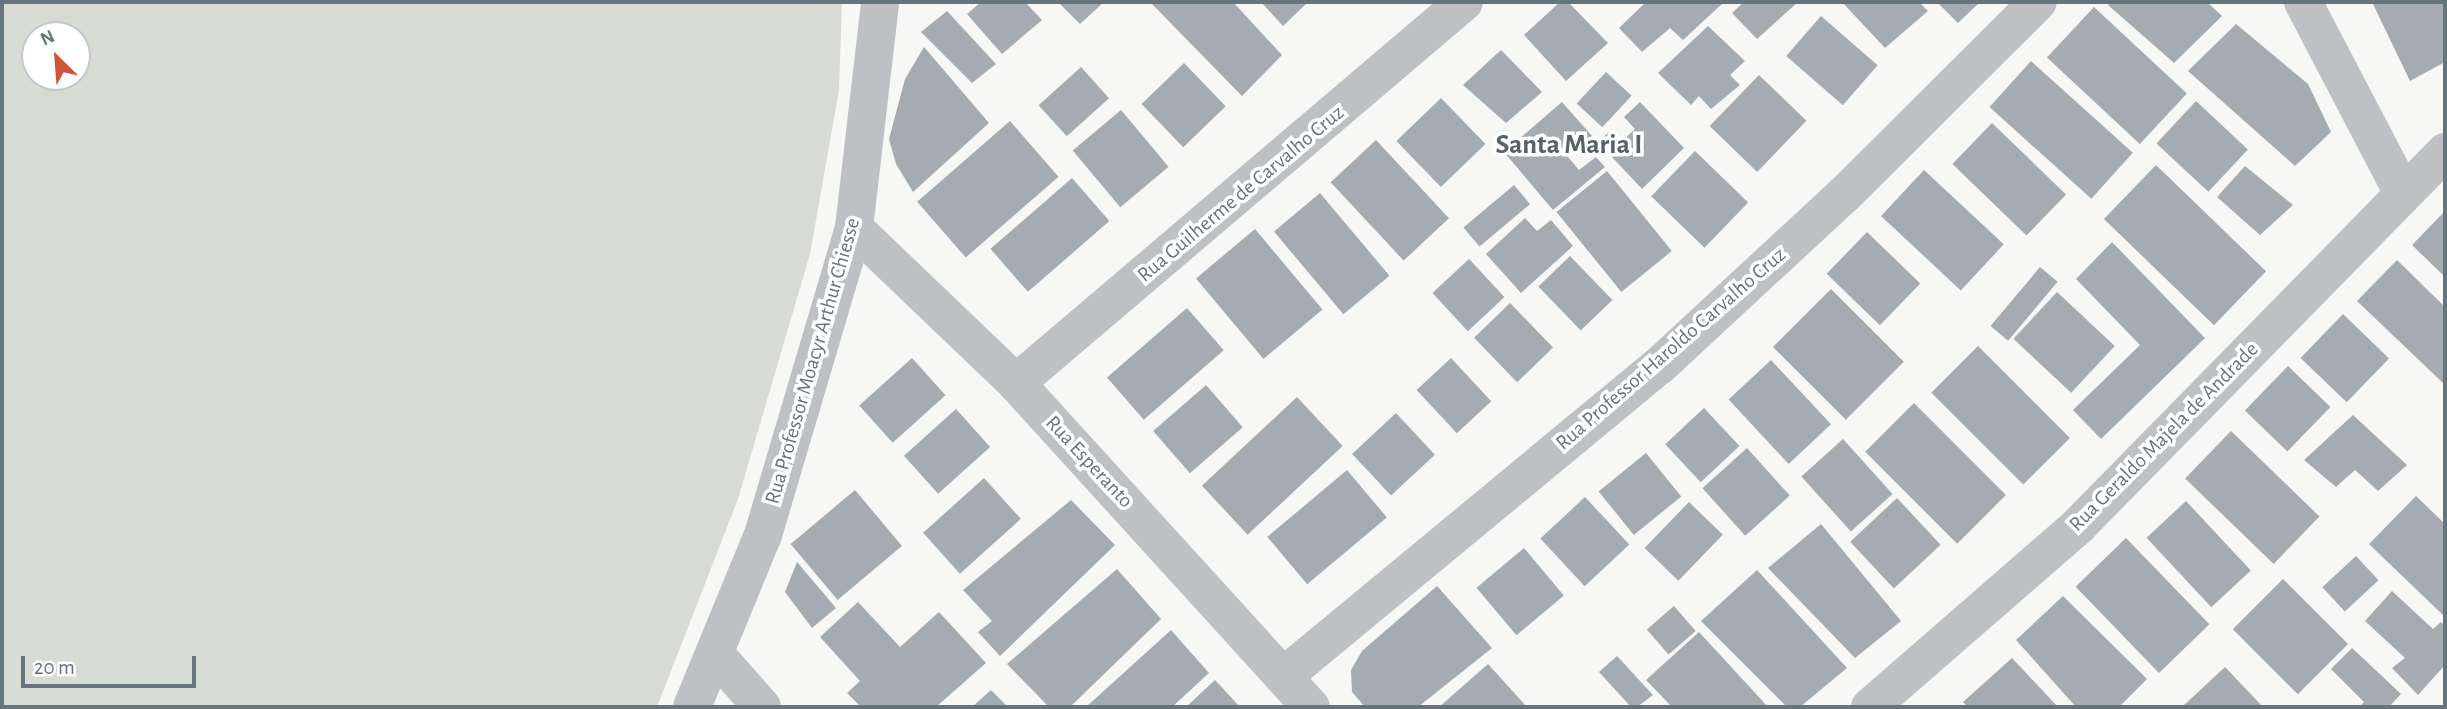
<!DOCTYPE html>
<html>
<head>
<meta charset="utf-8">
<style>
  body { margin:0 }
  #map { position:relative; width:2447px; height:709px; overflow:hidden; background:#f7f7f5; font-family:"Alegreya Sans",sans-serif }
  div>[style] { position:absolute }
  .green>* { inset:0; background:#d7dbd4 }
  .building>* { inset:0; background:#a5acb1; transform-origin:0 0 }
  .street>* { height:38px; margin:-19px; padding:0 19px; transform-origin:19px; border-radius:19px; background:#bdc1c4 }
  span { translate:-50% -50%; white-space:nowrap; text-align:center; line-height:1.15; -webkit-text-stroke:7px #fff; paint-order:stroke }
  .street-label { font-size:21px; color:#66747c }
  .district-label { font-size:28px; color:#576268; font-weight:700 }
  .frame { position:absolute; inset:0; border:4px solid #66747c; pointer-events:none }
  .north { position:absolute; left:21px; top:21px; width:70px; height:70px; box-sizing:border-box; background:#fff; border:2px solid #c2c7cb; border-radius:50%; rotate:335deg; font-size:19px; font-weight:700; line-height:28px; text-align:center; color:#66747c }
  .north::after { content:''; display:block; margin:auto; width:24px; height:32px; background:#ce543e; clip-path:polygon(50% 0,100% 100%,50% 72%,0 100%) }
  .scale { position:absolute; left:21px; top:656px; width:175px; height:32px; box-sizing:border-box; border:4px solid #66747c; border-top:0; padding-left:9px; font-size:21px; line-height:24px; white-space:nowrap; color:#66747c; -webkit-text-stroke:5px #fff; paint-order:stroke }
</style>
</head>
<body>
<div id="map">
  <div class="green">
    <i style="clip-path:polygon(evenodd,2px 2px,842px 2px,839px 90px,810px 254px,738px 499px,657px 707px,2px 707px,2px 2px,35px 35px,77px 35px,77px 77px,35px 77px,35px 35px)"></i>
  </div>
  <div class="building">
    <i style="clip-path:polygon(981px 2px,1025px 2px,1042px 20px,1002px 54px,967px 14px)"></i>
    <i style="clip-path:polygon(1058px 2px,1104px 2px,1080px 24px)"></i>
    <i style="clip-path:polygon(1150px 2px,1233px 2px,1282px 55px,1242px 96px)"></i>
    <i style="clip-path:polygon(1261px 2px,1308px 2px,1283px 26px)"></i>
    <i style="clip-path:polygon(1560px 2px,1568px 2px,1608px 43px,1566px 81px,1524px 35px)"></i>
    <i style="clip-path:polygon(1646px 2px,1724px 2px,1683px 40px,1670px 28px,1642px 52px,1619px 28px)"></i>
    <i style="clip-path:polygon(1744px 2px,1798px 2px,1757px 39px,1732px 13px)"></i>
    <i style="clip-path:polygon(1842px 2px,1919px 2px,1928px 11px,1885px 48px)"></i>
    <i style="clip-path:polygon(1937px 2px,1980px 2px,1958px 23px)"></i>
    <i style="clip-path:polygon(2111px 2px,2207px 2px,2222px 16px,2174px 63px,2108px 5px)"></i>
    <i style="clip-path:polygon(2372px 2px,2445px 2px,2445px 62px,2410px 81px)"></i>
    <i style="left:2094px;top:7px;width:127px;height:69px;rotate:43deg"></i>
    <i style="clip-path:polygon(947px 11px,996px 64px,972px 83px,921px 32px)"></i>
    <i style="left:1821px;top:16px;width:75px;height:53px;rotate:41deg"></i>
    <i style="clip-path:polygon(2236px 24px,2308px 84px,2331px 132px,2295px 166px,2188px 71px)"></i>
    <i style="clip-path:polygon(1708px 26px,1745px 61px,1730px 75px,1740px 85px,1711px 109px,1699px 96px,1691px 105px,1658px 73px)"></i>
    <i style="clip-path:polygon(924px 47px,989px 123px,913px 192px,896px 164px,889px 139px,905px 79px)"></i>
    <i style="clip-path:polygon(1501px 50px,1542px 92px,1506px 123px,1463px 85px)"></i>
    <i style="left:2031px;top:61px;width:137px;height:62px;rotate:42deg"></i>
    <i style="left:1184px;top:63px;width:60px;height:59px;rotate:46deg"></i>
    <i style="left:1081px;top:67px;width:42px;height:57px;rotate:48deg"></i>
    <i style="left:1606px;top:72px;width:35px;height:43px;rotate:43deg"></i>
    <i style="left:1759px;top:75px;width:66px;height:71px;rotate:44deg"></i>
    <i style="left:1441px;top:98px;width:64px;height:62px;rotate:46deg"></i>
    <i style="left:2196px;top:101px;width:71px;height:58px;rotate:43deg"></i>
    <i style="clip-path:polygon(1562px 102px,1592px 136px,1568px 157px,1579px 170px,1596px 157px,1605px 167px,1553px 210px,1504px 152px)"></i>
    <i style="clip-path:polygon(1640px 102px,1684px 148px,1642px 189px,1598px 142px,1609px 132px,1620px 143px,1635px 129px,1624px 117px)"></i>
    <i style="left:1121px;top:110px;width:74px;height:63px;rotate:50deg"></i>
    <i style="left:1010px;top:121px;width:74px;height:123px;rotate:49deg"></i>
    <i style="left:1992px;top:123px;width:103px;height:57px;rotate:44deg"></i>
    <i style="left:1376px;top:140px;width:107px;height:62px;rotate:47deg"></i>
    <i style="left:1695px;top:151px;width:74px;height:63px;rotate:44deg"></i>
    <i style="left:2156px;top:165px;width:153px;height:75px;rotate:44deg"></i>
    <i style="clip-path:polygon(2245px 166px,2293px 205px,2260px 235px,2217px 197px)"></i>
    <i style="left:1924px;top:170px;width:109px;height:63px;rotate:43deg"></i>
    <i style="left:1607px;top:171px;width:103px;height:65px;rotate:51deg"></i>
    <i style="left:1072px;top:178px;width:57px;height:108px;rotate:49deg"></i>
    <i style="left:1514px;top:185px;width:25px;height:66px;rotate:50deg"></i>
    <i style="left:1320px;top:193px;width:108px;height:60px;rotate:50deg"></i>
    <i style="clip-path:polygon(2445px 211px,2445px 277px,2412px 245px)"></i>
    <i style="clip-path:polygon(1525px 218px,1537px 231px,1551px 220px,1573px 246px,1521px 293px,1486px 254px)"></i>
    <i style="left:1255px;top:229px;width:105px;height:77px;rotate:50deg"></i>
    <i style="left:1867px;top:232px;width:74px;height:58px;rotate:44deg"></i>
    <i style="clip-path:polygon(2112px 242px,2205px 338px,2101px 439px,2073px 410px,2140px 345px,2076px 279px)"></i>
    <i style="left:1570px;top:256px;width:61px;height:44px;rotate:46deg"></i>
    <i style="left:1469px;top:259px;width:52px;height:50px;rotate:47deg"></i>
    <i style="clip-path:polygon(2397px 260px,2445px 307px,2443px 383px,2357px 301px)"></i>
    <i style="left:2040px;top:267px;width:23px;height:77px;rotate:40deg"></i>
    <i style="left:1831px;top:289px;width:103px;height:82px;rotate:45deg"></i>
    <i style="left:2057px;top:292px;width:79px;height:64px;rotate:43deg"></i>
    <i style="left:1510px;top:303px;width:62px;height:50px;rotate:46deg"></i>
    <i style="left:1187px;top:308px;width:56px;height:106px;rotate:49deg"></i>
    <i style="left:2343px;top:314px;width:64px;height:61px;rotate:44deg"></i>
    <i style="left:1978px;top:346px;width:130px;height:66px;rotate:45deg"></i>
    <i style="left:912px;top:358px;width:50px;height:71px;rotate:48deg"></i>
    <i style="left:1451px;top:358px;width:59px;height:47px;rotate:47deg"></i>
    <i style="left:1771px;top:360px;width:88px;height:58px;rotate:47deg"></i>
    <i style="left:2288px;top:366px;width:59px;height:62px;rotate:44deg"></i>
    <i style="left:1206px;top:385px;width:56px;height:70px;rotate:49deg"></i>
    <i style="left:1297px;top:397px;width:67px;height:130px;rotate:47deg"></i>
    <i style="left:1914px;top:403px;width:130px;height:69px;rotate:45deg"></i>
    <i style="left:1704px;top:408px;width:52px;height:53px;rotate:47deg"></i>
    <i style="left:956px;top:409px;width:51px;height:70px;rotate:48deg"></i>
    <i style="left:1396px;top:413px;width:57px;height:60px;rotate:47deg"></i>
    <i style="clip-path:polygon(2353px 415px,2407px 465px,2378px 491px,2355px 470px,2336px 487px,2304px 460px)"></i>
    <i style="left:2231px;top:431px;width:123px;height:66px;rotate:44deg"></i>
    <i style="left:1843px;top:439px;width:74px;height:56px;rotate:48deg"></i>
    <i style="left:1747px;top:448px;width:64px;height:60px;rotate:48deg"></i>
    <i style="left:1646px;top:453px;width:56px;height:61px;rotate:51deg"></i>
    <i style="left:1347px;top:470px;width:62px;height:104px;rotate:50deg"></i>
    <i style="left:984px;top:478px;width:55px;height:82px;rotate:48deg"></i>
    <i style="left:855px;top:490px;width:73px;height:84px;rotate:50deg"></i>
    <i style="clip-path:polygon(2416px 496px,2445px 524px,2445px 617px,2369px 544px)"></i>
    <i style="left:1585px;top:497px;width:65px;height:61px;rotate:47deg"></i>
    <i style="left:1897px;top:498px;width:64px;height:64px;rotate:47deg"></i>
    <i style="clip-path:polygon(1071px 500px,1115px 545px,1000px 656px,978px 632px,992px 621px,963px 590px)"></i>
    <i style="left:2186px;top:501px;width:95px;height:54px;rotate:47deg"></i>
    <i style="left:1689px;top:502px;width:47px;height:64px;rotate:44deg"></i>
    <i style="clip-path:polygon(1821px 524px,1901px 621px,1855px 658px,1768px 568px)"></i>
    <i style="left:2126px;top:538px;width:120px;height:70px;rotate:46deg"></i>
    <i style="left:1524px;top:548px;width:62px;height:62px;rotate:50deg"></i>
    <i style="left:2356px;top:556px;width:33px;height:46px;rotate:47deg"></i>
    <i style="clip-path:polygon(797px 562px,836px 608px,812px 628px,785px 592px)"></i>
    <i style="clip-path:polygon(1117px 569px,1161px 619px,1070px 707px,1049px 707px,1007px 664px)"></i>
    <i style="clip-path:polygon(1757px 570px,1847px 668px,1800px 707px,1787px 707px,1701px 621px)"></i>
    <i style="left:2283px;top:579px;width:92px;height:71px;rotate:45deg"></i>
    <i style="clip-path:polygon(1437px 586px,1492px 648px,1418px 707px,1365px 707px,1352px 692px,1351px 670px,1362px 651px)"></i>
    <i style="clip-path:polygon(2392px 591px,2433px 629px,2441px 622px,2445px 626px,2445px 665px,2418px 695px,2392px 668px,2405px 658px,2365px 621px)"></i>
    <i style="clip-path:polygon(2063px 596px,2147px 679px,2119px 707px,2076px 707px,2016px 640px)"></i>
    <i style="clip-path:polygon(858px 602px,900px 647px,939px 612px,986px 663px,936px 707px,861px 707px,847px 693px,860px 681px,820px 637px)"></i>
    <i style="left:1674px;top:606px;width:33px;height:36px;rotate:49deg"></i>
    <i style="clip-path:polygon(1171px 630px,1209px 673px,1172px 707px,1086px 707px)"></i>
    <i style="clip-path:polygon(1699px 632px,1768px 707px,1672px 707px,1646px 680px)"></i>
    <i style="clip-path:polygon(2352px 648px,2401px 694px,2389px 707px,2359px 707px,2364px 702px,2331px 669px)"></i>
    <i style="clip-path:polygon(1617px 656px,1653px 695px,1637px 707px,1631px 707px,1599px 672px)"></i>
    <i style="clip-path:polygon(2012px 658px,2058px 707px,1968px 707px,1963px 702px)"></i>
    <i style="clip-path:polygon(1488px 664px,1527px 707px,1439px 707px)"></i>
    <i style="clip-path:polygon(2225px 667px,2263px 707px,2182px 707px)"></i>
    <i style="clip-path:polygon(1215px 680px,1240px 707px,1186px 707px)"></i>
    <i style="clip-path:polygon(991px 690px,1008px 707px,972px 707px)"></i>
  </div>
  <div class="street">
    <i style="left:2303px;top:2px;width:216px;rotate:62.4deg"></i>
    <i style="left:854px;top:228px;width:224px;rotate:43.7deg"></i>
    <i style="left:1016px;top:383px;width:438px;rotate:47.7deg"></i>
    <i style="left:1016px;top:383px;width:588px;rotate:-40.38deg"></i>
    <i style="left:717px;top:656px;width:68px;rotate:48.6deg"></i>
    <i style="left:1285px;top:675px;width:485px;rotate:-39.6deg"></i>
    <i style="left:1659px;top:366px;width:253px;rotate:-42.8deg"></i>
    <i style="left:1845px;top:194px;width:272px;rotate:-44.9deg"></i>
    <i style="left:692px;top:707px;width:186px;rotate:-67.6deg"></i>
    <i style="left:763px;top:535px;width:320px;rotate:-73.5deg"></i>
    <i style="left:854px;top:228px;width:227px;rotate:-83.4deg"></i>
    <i style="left:1870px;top:707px;width:277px;rotate:-41deg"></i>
    <i style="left:2079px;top:525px;width:523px;rotate:-45.54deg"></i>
  </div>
  <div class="street-label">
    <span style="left:1241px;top:194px;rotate:-40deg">Rua Guilherme de Carvalho Cruz</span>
    <span style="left:1671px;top:349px;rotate:-41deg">Rua Professor Haroldo Carvalho Cruz</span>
    <span style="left:813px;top:361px;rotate:-74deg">Rua Professor Moacyr Arthur Chiesse</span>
    <span style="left:2164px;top:437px;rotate:-45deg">Rua Geraldo Majela de Andrade</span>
    <span style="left:1089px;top:462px;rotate:47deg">Rua Esperanto</span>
  </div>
  <div class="district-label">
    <span style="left:1569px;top:145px">Santa Maria I</span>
  </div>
  <div class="frame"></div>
  <div class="north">N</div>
  <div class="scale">20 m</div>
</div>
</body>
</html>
